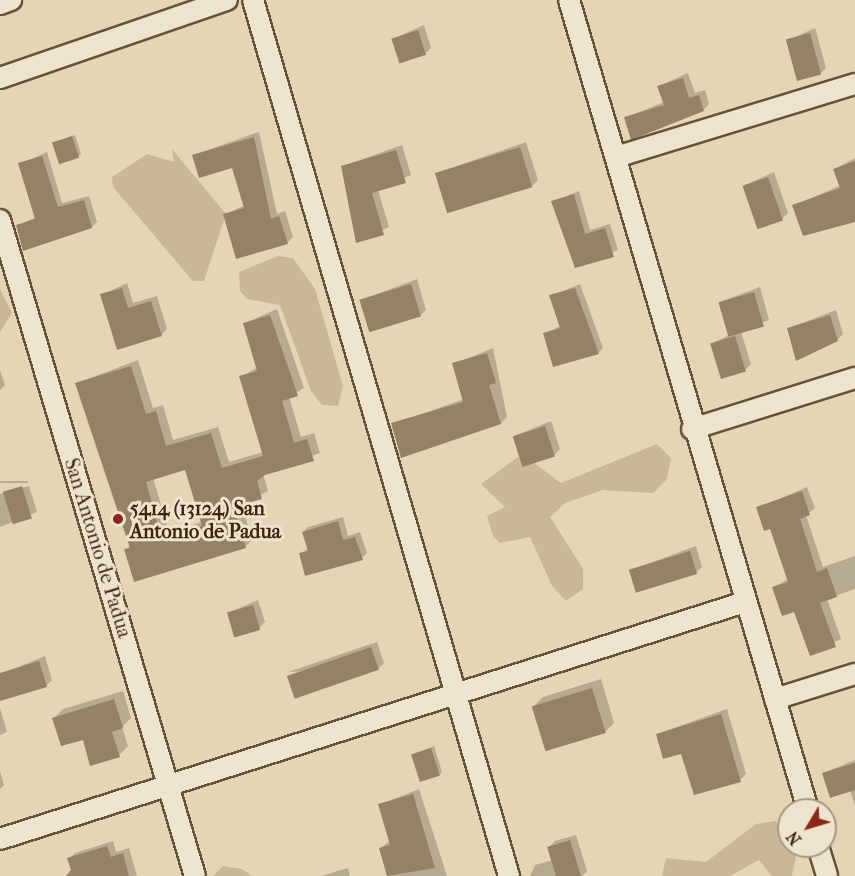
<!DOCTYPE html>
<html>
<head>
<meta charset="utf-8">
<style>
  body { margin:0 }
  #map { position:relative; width:855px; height:876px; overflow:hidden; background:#e4d6b5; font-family:"IM FELL French Canon",serif }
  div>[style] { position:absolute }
  .green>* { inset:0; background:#c8b899 }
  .shadow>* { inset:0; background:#0003; transform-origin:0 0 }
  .building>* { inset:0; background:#958165; transform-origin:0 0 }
  .roads { filter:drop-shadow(2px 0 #695038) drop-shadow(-2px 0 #695038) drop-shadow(0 2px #695038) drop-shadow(0 -2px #695038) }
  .street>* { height:20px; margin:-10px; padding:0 10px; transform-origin:10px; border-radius:10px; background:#ede4cf }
  .dots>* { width:16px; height:16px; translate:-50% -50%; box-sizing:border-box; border:3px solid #ede4cf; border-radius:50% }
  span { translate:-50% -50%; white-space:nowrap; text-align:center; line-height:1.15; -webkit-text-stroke:6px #ede4cf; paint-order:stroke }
  .poi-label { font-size:20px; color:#40240f; font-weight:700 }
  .left { translate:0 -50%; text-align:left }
  .street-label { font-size:20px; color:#40240f }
  .north { position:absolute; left:777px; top:798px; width:60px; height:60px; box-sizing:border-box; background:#ede4cf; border:2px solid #a89782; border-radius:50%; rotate:232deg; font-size:16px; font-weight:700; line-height:24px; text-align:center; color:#40240f }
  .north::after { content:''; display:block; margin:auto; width:21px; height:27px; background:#8f2418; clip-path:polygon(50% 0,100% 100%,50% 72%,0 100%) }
</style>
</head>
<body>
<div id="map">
  <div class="green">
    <i style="clip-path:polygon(172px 149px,226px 214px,204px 281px,193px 281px,113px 187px,112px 177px,147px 154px,174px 162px)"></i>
    <i style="clip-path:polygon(278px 256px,293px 258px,315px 289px,343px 386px,338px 406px,322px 405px,311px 391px,280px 305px,247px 299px,240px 291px,239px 272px)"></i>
    <i style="clip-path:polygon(0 289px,12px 313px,0 332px)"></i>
    <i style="clip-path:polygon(657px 444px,671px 458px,667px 479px,653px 493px,603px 490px,565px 503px,550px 517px,583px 569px,583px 589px,566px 601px,552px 586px,530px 537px,500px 543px,493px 536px,487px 516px,505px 507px,481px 484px,522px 454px,561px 483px)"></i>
    <i style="clip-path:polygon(776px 821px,796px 857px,792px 876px,772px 876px,759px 860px,730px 876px,662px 876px,666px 858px,706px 862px,756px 824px)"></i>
    <i style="clip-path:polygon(223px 866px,242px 869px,252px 876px,213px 876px)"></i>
  </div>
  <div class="shadow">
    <i style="clip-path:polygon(424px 25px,431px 48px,425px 54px,393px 39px)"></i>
    <i style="clip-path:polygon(815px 28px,826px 68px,820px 74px,788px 40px)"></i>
    <i style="clip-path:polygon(688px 73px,695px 93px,705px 90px,709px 104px,703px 110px,625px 118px,664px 102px,659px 86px)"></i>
    <i style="clip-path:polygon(259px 132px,277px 214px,285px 211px,293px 237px,287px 243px,224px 215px,245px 205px,233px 166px,193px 155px)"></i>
    <i style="clip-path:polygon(75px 135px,81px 154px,78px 157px,54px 143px)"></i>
    <i style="clip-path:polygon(526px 142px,538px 180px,532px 186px,437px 173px)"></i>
    <i style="clip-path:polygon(402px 145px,411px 175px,378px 190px,389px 227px,357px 241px,343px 166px)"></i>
    <i style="clip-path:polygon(47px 152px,62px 203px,89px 196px,97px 222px,92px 227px,17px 226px,36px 217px,20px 164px)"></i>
    <i style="clip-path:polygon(855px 158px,855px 217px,794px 206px,841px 185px,835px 169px)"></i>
    <i style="clip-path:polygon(774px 172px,788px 213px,782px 219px,743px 186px)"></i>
    <i style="clip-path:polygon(579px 191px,590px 230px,610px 224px,618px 250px,576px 266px,553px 202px)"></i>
    <i style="clip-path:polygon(417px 279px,426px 310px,420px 316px,361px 300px)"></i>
    <i style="clip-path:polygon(127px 283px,133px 303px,157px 296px,167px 329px,161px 335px,102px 295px)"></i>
    <i style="clip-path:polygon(580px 284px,603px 348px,598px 353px,545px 334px,560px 326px,551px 296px)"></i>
    <i style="clip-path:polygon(760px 287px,769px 320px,741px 332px,751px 364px,745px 370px,711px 344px,729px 335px,720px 302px)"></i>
    <i style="clip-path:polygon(evenodd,277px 309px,304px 388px,289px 397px,301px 437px,314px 433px,320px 453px,263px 474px,268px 491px,242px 504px,252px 540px,245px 547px,126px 550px,131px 545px,77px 383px,138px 360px,153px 408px,163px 405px,173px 440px,218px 427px,229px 462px,263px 452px,241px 377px,258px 367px,245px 323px,277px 309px,186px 468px,202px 522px,169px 532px,153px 478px,186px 468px)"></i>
    <i style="clip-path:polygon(836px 310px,843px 334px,837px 340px,789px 328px)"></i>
    <i style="clip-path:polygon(493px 348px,507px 417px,501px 423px,393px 424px,464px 399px,454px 364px)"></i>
    <i style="clip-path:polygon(0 370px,5px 385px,0 390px)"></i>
    <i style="clip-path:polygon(551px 421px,560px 449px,554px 455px,514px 436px)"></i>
    <i style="left:28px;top:481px;width:2px;height:29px;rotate:90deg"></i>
    <i style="clip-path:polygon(29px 486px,37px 512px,0 527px,0 494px)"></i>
    <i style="clip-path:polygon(807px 487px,815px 508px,806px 515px,823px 567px,855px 556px,855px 589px,827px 599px,841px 639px,811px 654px,795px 610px,774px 587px,788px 579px,771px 527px,758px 508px)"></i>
    <i style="clip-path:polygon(343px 517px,348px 536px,360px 532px,367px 553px,362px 558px,300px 554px,308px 548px,303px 532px,308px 527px)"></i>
    <i style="clip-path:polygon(696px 546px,702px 567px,696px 573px,631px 570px)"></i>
    <i style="clip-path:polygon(258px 600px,265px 622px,259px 628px,228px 613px)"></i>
    <i style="clip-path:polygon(377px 642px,384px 663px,378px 669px,288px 672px)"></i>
    <i style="clip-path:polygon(45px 656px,52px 680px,46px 686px,6px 672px)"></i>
    <i style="clip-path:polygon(601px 679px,614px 723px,605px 732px,534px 706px,543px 697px)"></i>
    <i style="clip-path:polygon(123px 691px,131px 718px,122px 727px,128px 746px,119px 755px,54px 718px,63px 709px)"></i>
    <i style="clip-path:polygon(0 708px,7px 732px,0 735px)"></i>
    <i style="clip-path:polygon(727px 709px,746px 774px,740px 780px,657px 734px)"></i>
    <i style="clip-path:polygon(434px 746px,442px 772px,439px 775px,413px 754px)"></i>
    <i style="clip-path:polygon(855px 760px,855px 806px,850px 790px,823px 773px)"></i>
    <i style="clip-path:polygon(0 771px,4px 785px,0 789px)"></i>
    <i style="clip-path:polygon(419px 789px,447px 876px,387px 876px,380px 848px,390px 841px,379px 805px)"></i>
    <i style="clip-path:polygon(576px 835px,587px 871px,582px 876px,530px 876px,535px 865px,553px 860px,549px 847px,555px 841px)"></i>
    <i style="clip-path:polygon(113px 841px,116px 852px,129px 848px,137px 876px,74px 876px,69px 859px,75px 853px)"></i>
    <i style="clip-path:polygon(348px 868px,350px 876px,321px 876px)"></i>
  </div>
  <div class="building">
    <i style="left:418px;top:30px;width:26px;height:28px;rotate:72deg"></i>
    <i style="left:810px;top:33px;width:43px;height:25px;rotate:75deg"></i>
    <i style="clip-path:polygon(683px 78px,689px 98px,699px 95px,704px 111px,631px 140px,624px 117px,664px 105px,657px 86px)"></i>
    <i style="left:72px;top:136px;width:23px;height:21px;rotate:72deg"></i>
    <i style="clip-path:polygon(254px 137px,271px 219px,279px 216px,288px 244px,236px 259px,223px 214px,244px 208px,232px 168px,199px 178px,192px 155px)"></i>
    <i style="left:520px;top:147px;width:42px;height:89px;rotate:73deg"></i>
    <i style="clip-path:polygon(396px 150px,406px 183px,372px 193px,384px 235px,356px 243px,341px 166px)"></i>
    <i style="clip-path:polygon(42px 156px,58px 207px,84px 200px,92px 228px,23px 251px,16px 225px,35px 219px,18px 163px)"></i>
    <i style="clip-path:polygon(855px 161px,855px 222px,803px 236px,792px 205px,840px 188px,833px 169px)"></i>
    <i style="left:768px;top:177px;width:46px;height:27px;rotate:71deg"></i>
    <i style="clip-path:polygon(574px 194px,585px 234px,605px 228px,614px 257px,575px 268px,551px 201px)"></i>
    <i style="left:411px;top:284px;width:34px;height:54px;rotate:73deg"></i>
    <i style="clip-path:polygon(122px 288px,128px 308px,151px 301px,162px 336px,117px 350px,100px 294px)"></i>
    <i style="clip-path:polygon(575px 288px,599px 354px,553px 367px,543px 333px,560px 328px,549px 295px)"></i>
    <i style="left:754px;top:292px;width:36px;height:37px;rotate:74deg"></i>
    <i style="clip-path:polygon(evenodd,270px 315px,298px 396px,282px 401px,294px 443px,307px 439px,314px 461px,265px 475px,257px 481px,262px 499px,234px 507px,246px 548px,134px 582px,124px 549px,130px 548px,75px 383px,131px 366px,146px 414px,156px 411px,166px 446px,211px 433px,222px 468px,263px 456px,239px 376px,257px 371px,243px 323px,270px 315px,185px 470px,202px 526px,162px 538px,146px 482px,185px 470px)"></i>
    <i style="clip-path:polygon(830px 315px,838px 341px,796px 361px,787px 328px)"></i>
    <i style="left:735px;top:336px;width:37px;height:26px;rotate:73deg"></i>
    <i style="clip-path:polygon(487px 353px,496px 383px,489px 385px,501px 424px,401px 458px,391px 423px,463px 402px,452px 363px)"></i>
    <i style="left:545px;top:426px;width:32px;height:34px;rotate:72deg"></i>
    <i style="left:22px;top:486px;width:34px;height:20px;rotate:73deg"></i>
    <i style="clip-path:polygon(802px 491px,810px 515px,800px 519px,817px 572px,827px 568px,837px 597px,820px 603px,836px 647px,810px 656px,794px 612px,782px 616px,772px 587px,788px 582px,770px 529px,764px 531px,756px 507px)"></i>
    <i style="clip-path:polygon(338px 521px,343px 540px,355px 537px,363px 560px,305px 576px,299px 553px,308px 551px,302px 532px)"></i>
    <i style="left:690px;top:551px;width:24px;height:64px;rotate:73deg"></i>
    <i style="left:253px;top:605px;width:26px;height:27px;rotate:74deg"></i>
    <i style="left:371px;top:647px;width:24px;height:89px;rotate:71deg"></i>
    <i style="clip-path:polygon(39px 661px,47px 687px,0 701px,0 673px)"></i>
    <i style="left:592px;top:688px;width:47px;height:63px;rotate:73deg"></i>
    <i style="clip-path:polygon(114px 699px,123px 728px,112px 732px,120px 757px,90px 766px,83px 740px,61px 746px,52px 718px)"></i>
    <i style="clip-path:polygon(721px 714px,741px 782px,694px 795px,681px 754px,663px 759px,656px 734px)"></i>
    <i style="left:431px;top:748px;width:29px;height:21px;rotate:72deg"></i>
    <i style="clip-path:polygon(855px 763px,855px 790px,830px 798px,822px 773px)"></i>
    <i style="clip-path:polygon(413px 794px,435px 868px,387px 876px,379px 848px,390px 845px,378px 804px)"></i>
    <i style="clip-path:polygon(570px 840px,581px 876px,556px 876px,547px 847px)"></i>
    <i style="clip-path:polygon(107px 846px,111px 857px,123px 853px,129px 876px,66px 876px,71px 870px,67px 858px)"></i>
  </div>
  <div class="roads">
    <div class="street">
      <i style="left:253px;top:0;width:913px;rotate:73.71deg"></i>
      <i style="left:569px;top:0;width:845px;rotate:73.56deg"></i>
      <i style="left:0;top:4px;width:12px;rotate:-20deg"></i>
      <i style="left:0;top:78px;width:240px;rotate:-19deg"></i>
      <i style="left:616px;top:157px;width:250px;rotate:-17deg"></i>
      <i style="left:0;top:220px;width:684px;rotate:73.45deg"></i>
      <i style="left:692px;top:429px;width:171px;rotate:-17.4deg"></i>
      <i style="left:775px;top:699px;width:84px;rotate:-17.4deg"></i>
      <i style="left:0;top:839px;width:782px;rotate:-17.65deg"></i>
      <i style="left:818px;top:846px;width:31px;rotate:73deg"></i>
    </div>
  </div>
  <div class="dots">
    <i style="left:118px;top:519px;background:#8f2418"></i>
  </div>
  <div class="poi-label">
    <span class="left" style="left:130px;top:520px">5414 (13124) San<br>Antonio de Padua</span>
  </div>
  <div class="street-label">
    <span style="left:98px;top:548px;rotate:73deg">San Antonio de Padua</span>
  </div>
  <div class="north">N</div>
</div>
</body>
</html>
